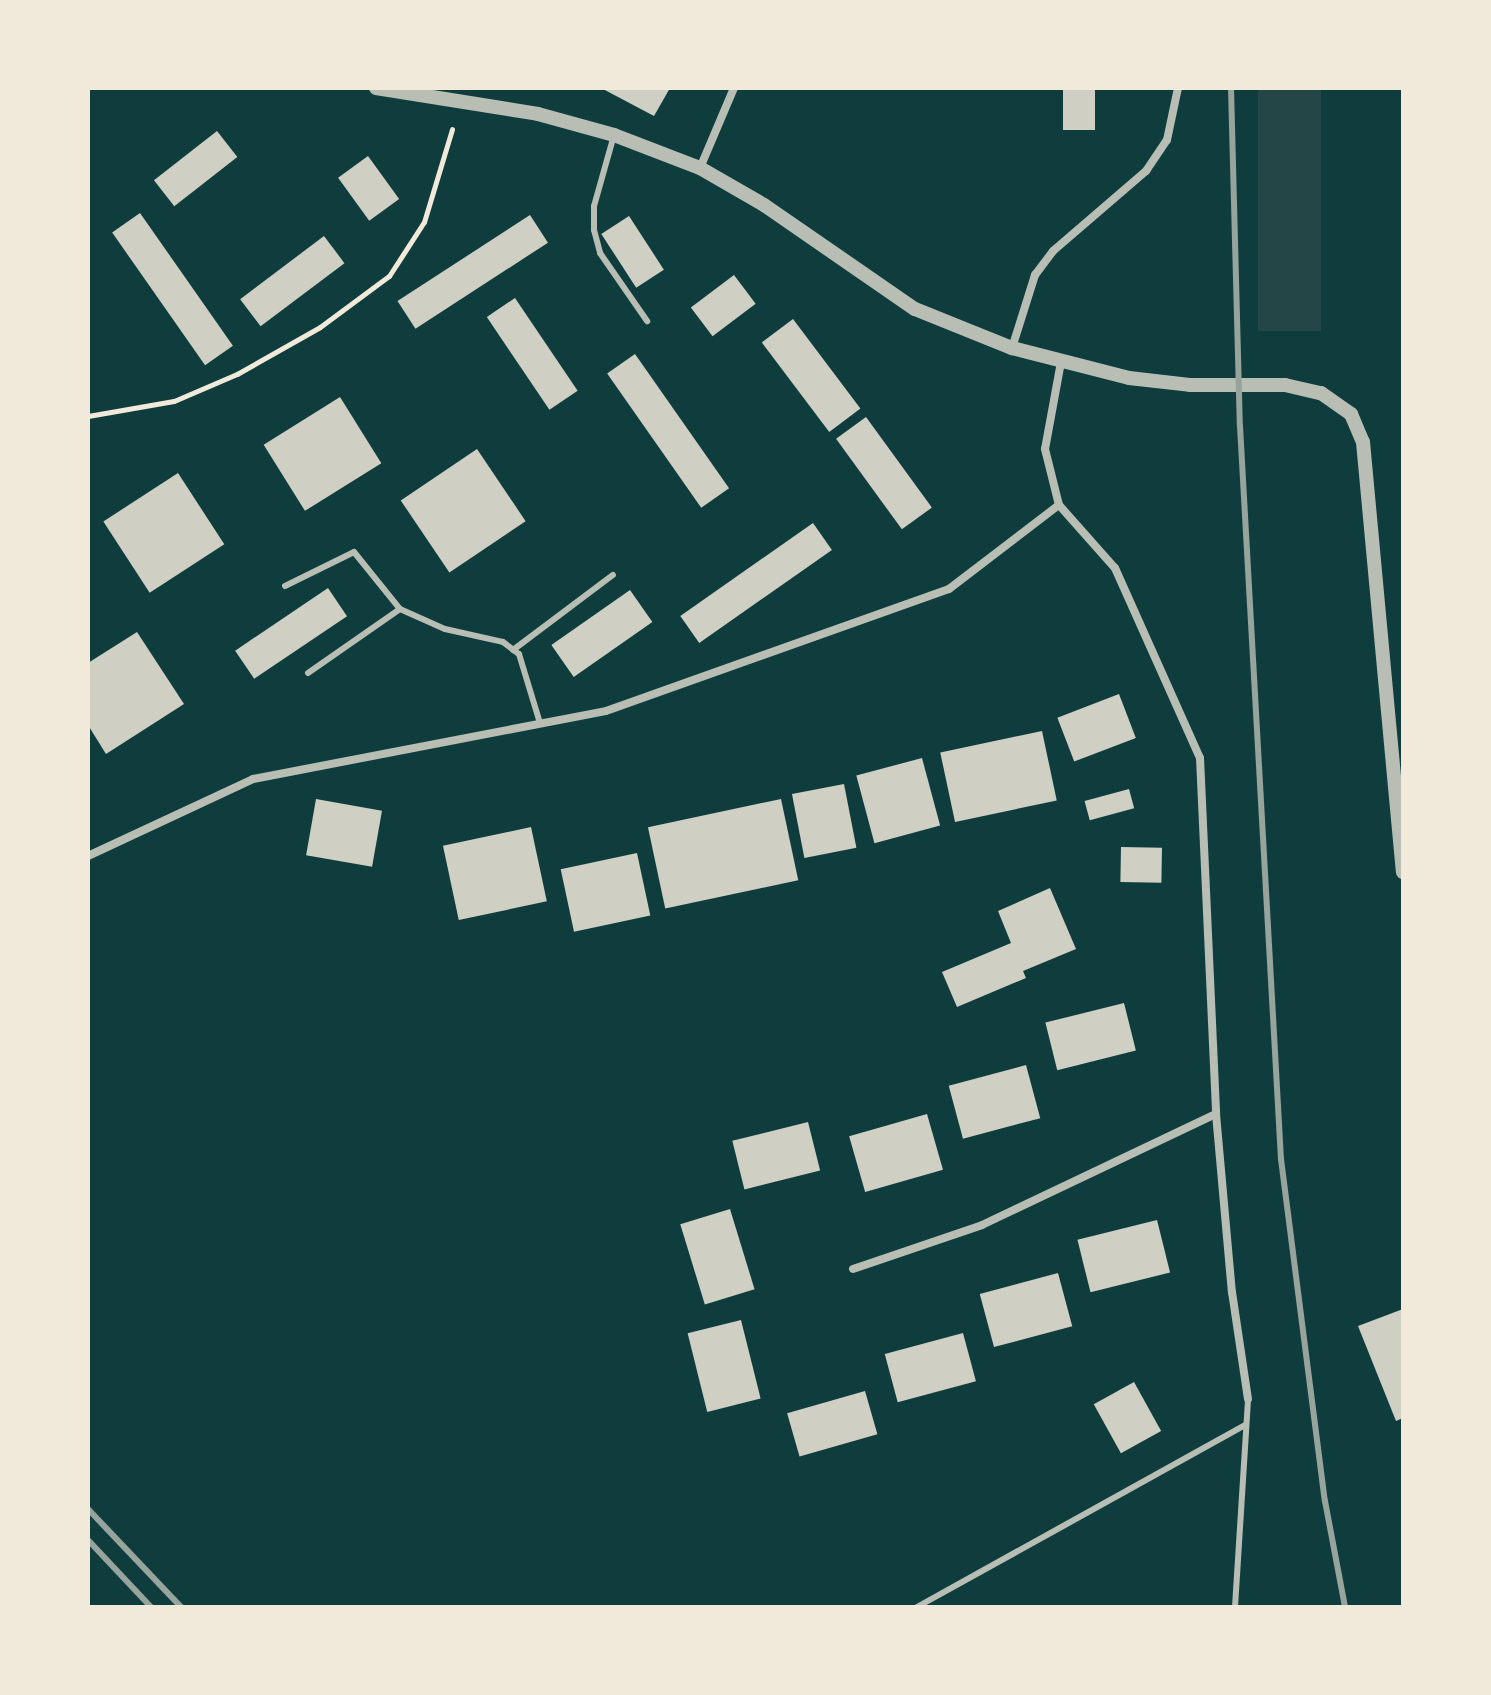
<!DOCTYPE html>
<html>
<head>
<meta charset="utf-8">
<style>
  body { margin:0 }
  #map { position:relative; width:1491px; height:1695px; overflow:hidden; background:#0f3d3e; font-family:"Space Grotesk",sans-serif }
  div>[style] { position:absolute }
  .green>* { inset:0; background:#244646; transform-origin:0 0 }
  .building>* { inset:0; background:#cfcfc3; transform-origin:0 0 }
  .path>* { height:5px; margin:-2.5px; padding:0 2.5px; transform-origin:2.5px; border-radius:2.5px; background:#f1e9da }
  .service>* { height:6px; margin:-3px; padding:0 3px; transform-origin:3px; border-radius:3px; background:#b8beb3 }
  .minor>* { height:8px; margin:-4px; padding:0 4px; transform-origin:4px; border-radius:4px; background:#b8beb3 }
  .tertiary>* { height:14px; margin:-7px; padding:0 7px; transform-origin:7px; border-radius:7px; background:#b8beb3 }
  .rail>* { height:6px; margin:-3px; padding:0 3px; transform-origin:3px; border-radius:3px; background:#97a49c }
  span { translate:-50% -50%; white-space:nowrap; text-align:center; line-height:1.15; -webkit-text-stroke:6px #f1e9da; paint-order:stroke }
  .frame { position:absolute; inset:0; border:90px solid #f1e9da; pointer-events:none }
</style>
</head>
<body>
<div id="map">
  <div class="green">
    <i style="left:1258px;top:88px;width:63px;height:243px"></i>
  </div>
  <div class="building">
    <i style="clip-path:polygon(601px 88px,670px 88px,654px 116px)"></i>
    <i style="left:1063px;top:88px;width:32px;height:42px"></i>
    <i style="left:217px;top:131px;width:33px;height:80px;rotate:52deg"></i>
    <i style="left:368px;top:156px;width:53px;height:37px;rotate:54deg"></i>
    <i style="left:140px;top:213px;width:162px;height:34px;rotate:55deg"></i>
    <i style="left:530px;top:215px;width:33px;height:158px;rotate:57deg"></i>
    <i style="left:629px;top:216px;width:64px;height:33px;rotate:57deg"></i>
    <i style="left:324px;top:236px;width:34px;height:105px;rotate:53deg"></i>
    <i style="left:734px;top:275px;width:36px;height:54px;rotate:53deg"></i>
    <i style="left:515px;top:298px;width:112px;height:34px;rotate:56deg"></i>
    <i style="left:793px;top:319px;width:112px;height:39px;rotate:53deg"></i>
    <i style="left:635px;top:354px;width:164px;height:34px;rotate:55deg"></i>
    <i style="left:340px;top:397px;width:78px;height:90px;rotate:58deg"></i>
    <i style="left:866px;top:417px;width:112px;height:37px;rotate:54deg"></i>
    <i style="left:477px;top:449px;width:87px;height:92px;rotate:56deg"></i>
    <i style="left:178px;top:473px;width:85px;height:89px;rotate:57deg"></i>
    <i style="left:813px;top:523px;width:33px;height:162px;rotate:55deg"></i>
    <i style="left:328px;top:588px;width:34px;height:112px;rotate:56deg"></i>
    <i style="left:630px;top:590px;width:39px;height:96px;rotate:55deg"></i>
    <i style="clip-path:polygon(137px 632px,184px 704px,106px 754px,88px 725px,88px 663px)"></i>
    <i style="left:1119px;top:694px;width:47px;height:66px;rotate:69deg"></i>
    <i style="left:1042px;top:731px;width:71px;height:104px;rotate:78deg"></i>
    <i style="left:922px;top:758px;width:70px;height:68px;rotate:75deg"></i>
    <i style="left:844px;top:784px;width:65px;height:53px;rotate:79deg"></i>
    <i style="left:1129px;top:789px;width:20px;height:46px;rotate:75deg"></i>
    <i style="left:316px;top:799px;width:67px;height:57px;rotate:10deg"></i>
    <i style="left:781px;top:799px;width:83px;height:136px;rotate:78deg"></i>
    <i style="left:531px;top:827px;width:76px;height:90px;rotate:78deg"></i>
    <i style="left:1121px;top:847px;width:41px;height:35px;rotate:1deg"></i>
    <i style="left:637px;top:853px;width:64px;height:78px;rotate:78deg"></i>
    <i style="clip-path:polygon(1050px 888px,1076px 949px,1023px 971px,1026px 978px,957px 1007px,942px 972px,1011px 943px,998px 911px)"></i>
    <i style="left:1124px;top:1003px;width:49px;height:81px;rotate:76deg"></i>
    <i style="left:1026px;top:1065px;width:55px;height:80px;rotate:75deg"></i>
    <i style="left:927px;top:1114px;width:58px;height:81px;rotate:74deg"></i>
    <i style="left:808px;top:1122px;width:50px;height:78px;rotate:76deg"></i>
    <i style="left:730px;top:1209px;width:84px;height:52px;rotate:73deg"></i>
    <i style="left:1157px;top:1220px;width:54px;height:82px;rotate:76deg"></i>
    <i style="left:1058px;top:1273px;width:55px;height:81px;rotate:75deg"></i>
    <i style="clip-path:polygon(1403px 1309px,1403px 1418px,1396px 1421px,1358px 1326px)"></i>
    <i style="left:741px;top:1320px;width:81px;height:55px;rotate:76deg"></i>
    <i style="left:963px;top:1333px;width:50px;height:81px;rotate:75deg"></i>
    <i style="left:1134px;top:1382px;width:56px;height:46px;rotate:61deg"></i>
    <i style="left:865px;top:1391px;width:45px;height:81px;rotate:74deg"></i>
  </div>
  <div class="path">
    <i style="left:88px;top:416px;width:87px;rotate:-9.9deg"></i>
    <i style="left:174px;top:401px;width:69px;rotate:-23.2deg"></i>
    <i style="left:237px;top:374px;width:95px;rotate:-29.5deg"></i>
    <i style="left:320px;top:327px;width:86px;rotate:-36.5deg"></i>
    <i style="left:389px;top:276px;width:64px;rotate:-57.1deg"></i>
    <i style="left:424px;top:222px;width:97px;rotate:-73.2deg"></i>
  </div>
  <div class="service">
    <i style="left:614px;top:135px;width:74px;rotate:105.7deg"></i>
    <i style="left:594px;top:206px;width:24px;rotate:90deg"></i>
    <i style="left:594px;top:230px;width:24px;rotate:75deg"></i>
    <i style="left:600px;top:253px;width:83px;rotate:55.3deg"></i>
    <i style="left:285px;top:586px;width:77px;rotate:-26.2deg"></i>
    <i style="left:354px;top:552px;width:73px;rotate:51.1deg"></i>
    <i style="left:400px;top:609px;width:49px;rotate:24deg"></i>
    <i style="left:445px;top:629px;width:59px;rotate:12.6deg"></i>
    <i style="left:503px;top:642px;width:20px;rotate:37deg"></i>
    <i style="left:519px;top:654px;width:72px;rotate:73.1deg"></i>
    <i style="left:513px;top:650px;width:125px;rotate:-36.9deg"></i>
    <i style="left:308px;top:673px;width:112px;rotate:-34.8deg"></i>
    <i style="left:917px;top:1607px;width:376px;rotate:-29deg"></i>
    <i style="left:1235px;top:1607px;width:208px;rotate:-86.4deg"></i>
  </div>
  <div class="minor">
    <i style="left:700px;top:168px;width:87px;rotate:-67deg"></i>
    <i style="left:1012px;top:348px;width:77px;rotate:-72.5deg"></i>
    <i style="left:1035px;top:275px;width:30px;rotate:-53deg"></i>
    <i style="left:1053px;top:251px;width:123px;rotate:-40.7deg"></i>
    <i style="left:1146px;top:171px;width:37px;rotate:-56deg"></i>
    <i style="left:1167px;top:140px;width:53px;rotate:-78.1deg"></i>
    <i style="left:1061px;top:362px;width:88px;rotate:100.4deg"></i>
    <i style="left:1045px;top:449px;width:58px;rotate:76deg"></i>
    <i style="left:1059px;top:505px;width:84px;rotate:48.4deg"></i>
    <i style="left:1115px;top:568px;width:208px;rotate:65.9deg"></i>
    <i style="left:1200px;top:758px;width:356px;rotate:87.4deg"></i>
    <i style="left:1216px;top:1114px;width:179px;rotate:84.9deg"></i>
    <i style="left:1232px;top:1292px;width:108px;rotate:81.5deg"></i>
    <i style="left:88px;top:856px;width:182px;rotate:-25deg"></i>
    <i style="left:253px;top:779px;width:359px;rotate:-10.9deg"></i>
    <i style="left:606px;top:711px;width:364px;rotate:-19.6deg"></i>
    <i style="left:949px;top:589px;width:138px;rotate:-37.4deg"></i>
    <i style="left:853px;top:1269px;width:136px;rotate:-18.8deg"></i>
    <i style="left:982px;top:1225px;width:259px;rotate:-25.4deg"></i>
  </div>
  <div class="tertiary">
    <i style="left:376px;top:88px;width:164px;rotate:9.1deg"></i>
    <i style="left:538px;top:114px;width:79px;rotate:15.4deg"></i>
    <i style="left:614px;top:135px;width:92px;rotate:21deg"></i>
    <i style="left:700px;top:168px;width:74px;rotate:30deg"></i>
    <i style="left:764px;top:205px;width:183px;rotate:34.6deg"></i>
    <i style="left:915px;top:309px;width:105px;rotate:21.9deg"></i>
    <i style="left:1012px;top:348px;width:121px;rotate:14.4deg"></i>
    <i style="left:1129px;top:378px;width:61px;rotate:6.5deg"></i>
    <i style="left:1190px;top:385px;width:95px"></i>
    <i style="left:1285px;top:385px;width:37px;rotate:13deg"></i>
    <i style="left:1321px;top:393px;width:37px;rotate:35deg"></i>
    <i style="left:1351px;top:414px;width:30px;rotate:67deg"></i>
    <i style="left:1363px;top:442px;width:432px;rotate:84.7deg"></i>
  </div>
  <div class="rail">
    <i style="left:1231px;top:88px;width:338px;rotate:88.5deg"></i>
    <i style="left:1240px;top:426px;width:734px;rotate:86.8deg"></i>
    <i style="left:1281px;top:1159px;width:345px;rotate:82.7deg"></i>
    <i style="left:1325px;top:1501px;width:108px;rotate:79.3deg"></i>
    <i style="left:88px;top:1509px;width:135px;rotate:46.5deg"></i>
    <i style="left:88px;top:1540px;width:92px;rotate:46.8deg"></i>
  </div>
  <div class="frame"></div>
</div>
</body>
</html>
